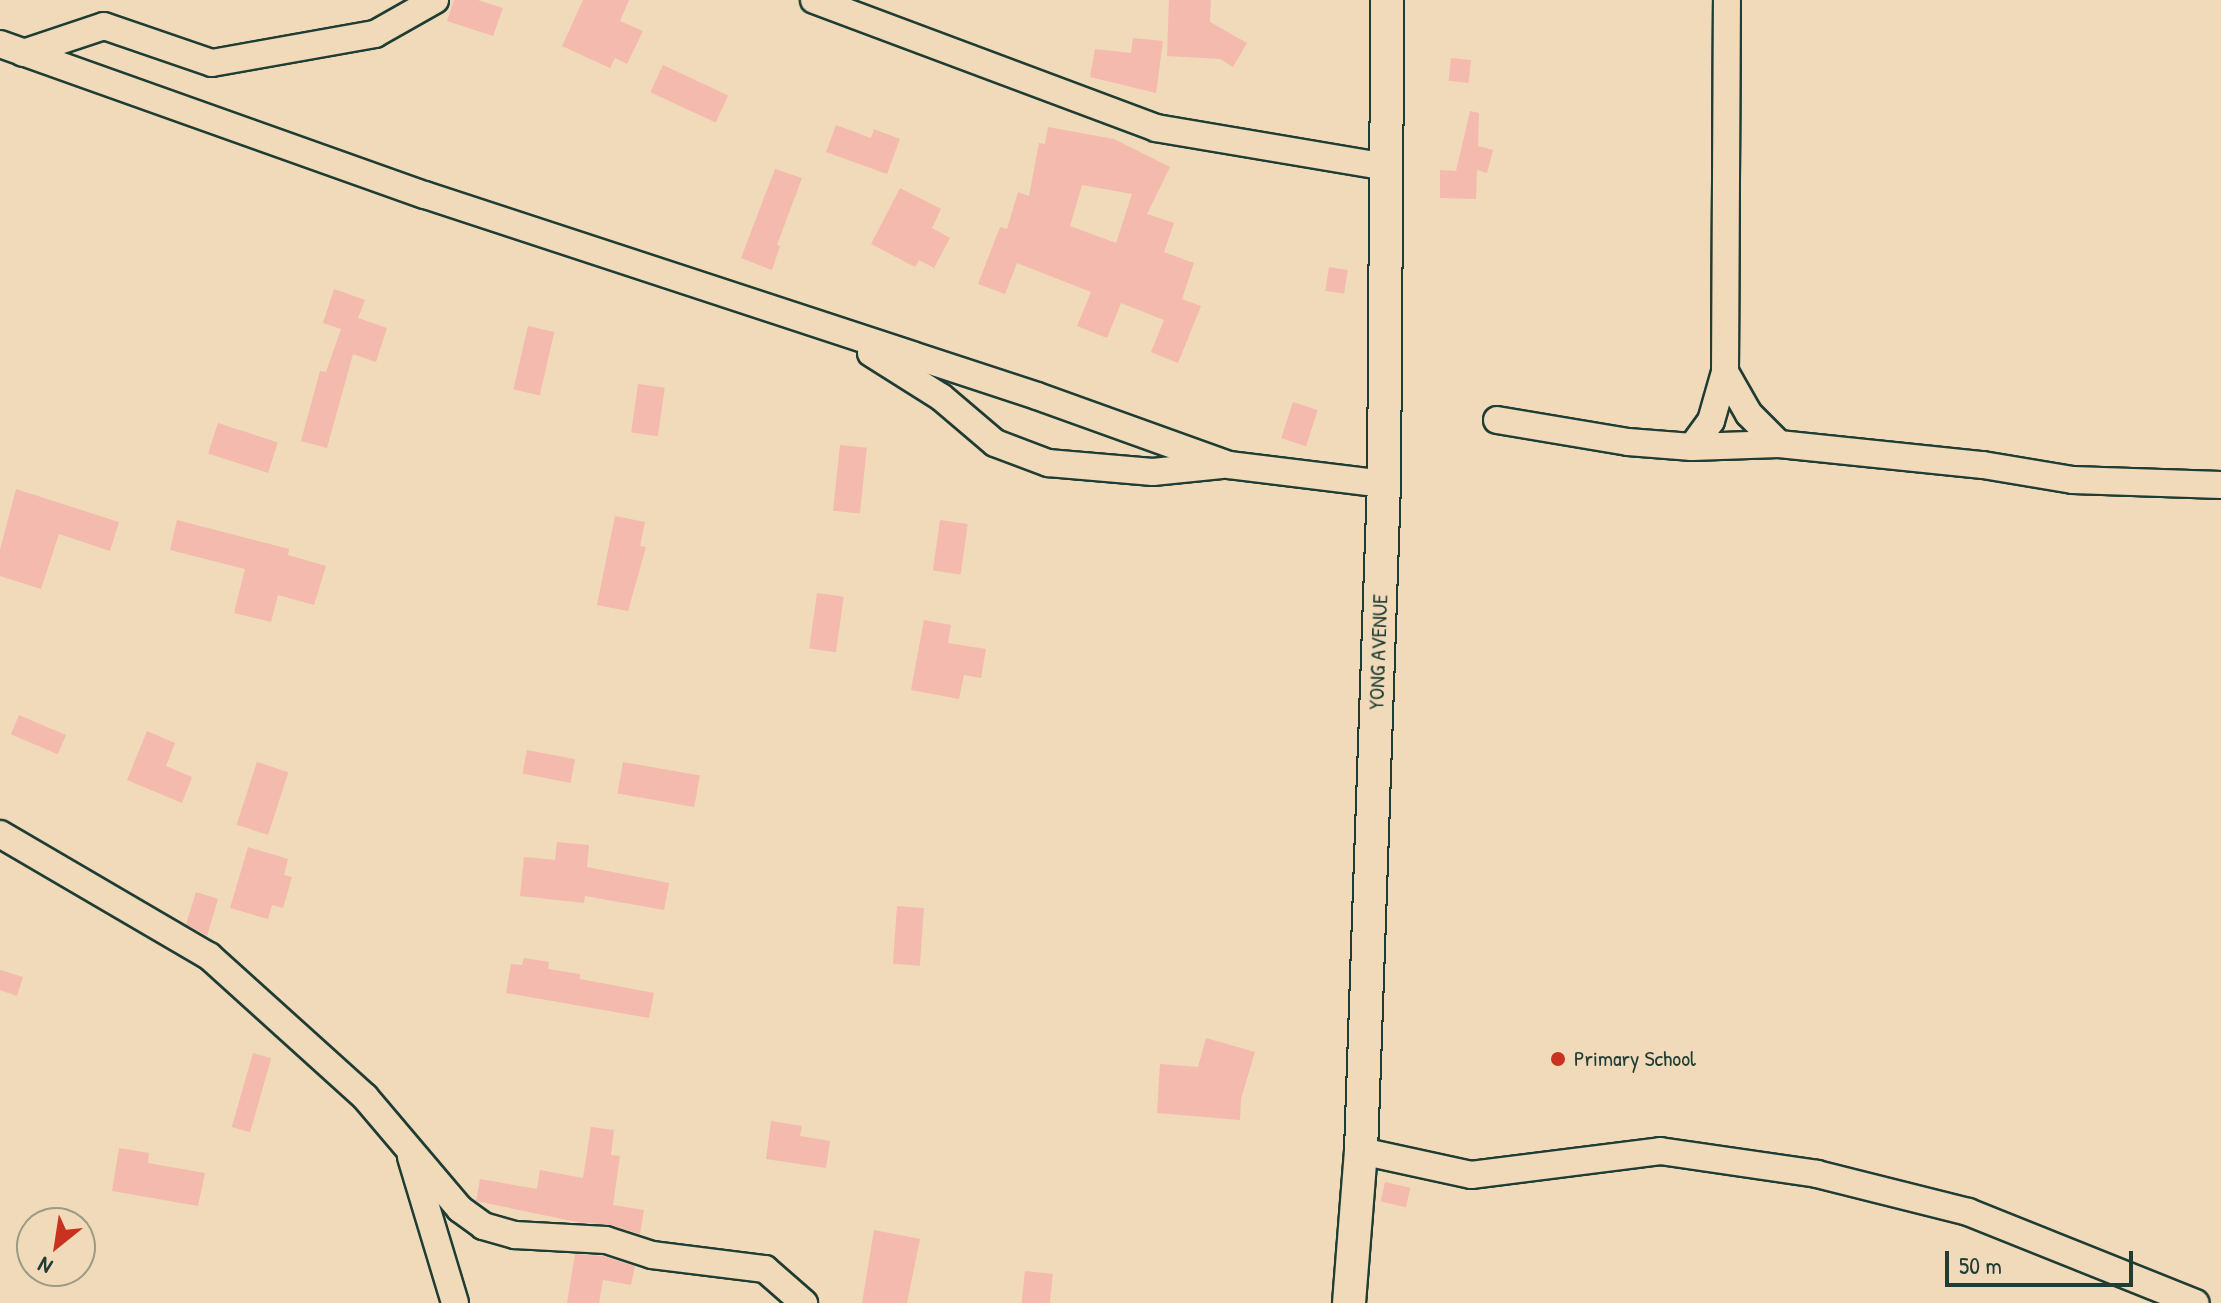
<!DOCTYPE html>
<html>
<head>
<meta charset="utf-8">
<style>
  body { margin:0 }
  #map { position:relative; width:2221px; height:1303px; overflow:hidden; background:#f0dab9; font-family:"Patrick Hand",sans-serif }
  div>[style] { position:absolute }
  .building>* { inset:0; background:#f4baae; transform-origin:0 0 }
  .roads { filter:drop-shadow(2px 0 #1f3d34) drop-shadow(-2px 0 #1f3d34) drop-shadow(0 2px #1f3d34) drop-shadow(0 -2px #1f3d34) }
  .minor>* { height:26px; margin:-13px; padding:0 13px; transform-origin:13px; border-radius:13px; background:#f0dab9 }
  .tertiary>* { height:32px; margin:-16px; padding:0 16px; transform-origin:16px; border-radius:16px; background:#f0dab9 }
  .dots>* { width:22px; height:22px; translate:-50% -50%; box-sizing:border-box; border:4px solid #f0dab9; border-radius:50% }
  span { translate:-50% -50%; white-space:nowrap; text-align:center; line-height:1.15; -webkit-text-stroke:8px #f0dab9; paint-order:stroke }
  .street-label { font-size:22px; color:#1f3d34 }
  .poi-label { font-size:22px; color:#1f3d34 }
  .left { translate:0 -50%; text-align:left }
  .north { position:absolute; left:16px; top:1207px; width:80px; height:80px; box-sizing:border-box; background:#f0dab9; border:2px solid #9c9b84; border-radius:50%; rotate:210deg; font-size:22px; font-weight:700; line-height:32px; text-align:center; color:#1f3d34 }
  .north::after { content:''; display:block; margin:auto; width:28px; height:36px; background:#c8321e; clip-path:polygon(50% 0,100% 100%,50% 72%,0 100%) }
  .scale { position:absolute; left:1945px; top:1251px; width:188px; height:36px; box-sizing:border-box; border:4px solid #1f3d34; border-top:0; padding-left:10px; font-size:24px; line-height:28px; white-space:nowrap; color:#1f3d34; -webkit-text-stroke:6px #f0dab9; paint-order:stroke }
</style>
</head>
<body>
<div id="map">
  <div class="building">
    <i style="clip-path:polygon(454px 0,478px 0,503px 8px,493px 36px,447px 21px)"></i>
    <i style="clip-path:polygon(583px 0,629px 0,620px 21px,643px 31px,627px 64px,615px 58px,610px 68px,562px 46px)"></i>
    <i style="clip-path:polygon(1169px 0,1211px 0,1210px 22px,1247px 43px,1233px 67px,1220px 59px,1167px 56px)"></i>
    <i style="clip-path:polygon(1133px 38px,1163px 41px,1156px 93px,1090px 77px,1095px 49px,1131px 53px)"></i>
    <i style="left:1451px;top:58px;width:20px;height:23px;rotate:6deg"></i>
    <i style="left:663px;top:65px;width:72px;height:30px;rotate:25deg"></i>
    <i style="clip-path:polygon(1470px 111px,1479px 113px,1478px 146px,1493px 150px,1487px 173px,1477px 170px,1476px 199px,1440px 198px,1440px 170px,1456px 171px)"></i>
    <i style="clip-path:polygon(836px 125px,871px 138px,874px 129px,900px 139px,887px 174px,826px 152px)"></i>
    <i style="clip-path:polygon(evenodd,1048px 127px,1114px 139px,1170px 167px,1147px 214px,1174px 223px,1164px 252px,1194px 263px,1182px 299px,1201px 306px,1178px 363px,1151px 352px,1164px 320px,1121px 303px,1107px 338px,1077px 326px,1091px 292px,1017px 263px,1005px 294px,978px 284px,1000px 227px,1007px 229px,1018px 192px,1029px 196px,1039px 143px,1045px 144px,1048px 127px,1082px 185px,1132px 194px,1116px 243px,1070px 226px,1082px 185px)"></i>
    <i style="clip-path:polygon(775px 169px,802px 178px,777px 245px,780px 246px,772px 270px,741px 258px)"></i>
    <i style="clip-path:polygon(900px 188px,941px 209px,932px 228px,950px 238px,934px 268px,919px 260px,915px 267px,871px 244px)"></i>
    <i style="left:1329px;top:267px;width:19px;height:24px;rotate:9deg"></i>
    <i style="clip-path:polygon(334px 289px,365px 300px,358px 318px,387px 328px,376px 362px,353px 354px,327px 448px,301px 441px,320px 371px,326px 372px,341px 329px,323px 323px)"></i>
    <i style="left:528px;top:326px;width:27px;height:65px;rotate:13deg"></i>
    <i style="left:638px;top:384px;width:27px;height:49px;rotate:8deg"></i>
    <i style="left:1293px;top:402px;width:26px;height:38px;rotate:18deg"></i>
    <i style="left:218px;top:423px;width:63px;height:32px;rotate:18deg"></i>
    <i style="left:840px;top:445px;width:27px;height:66px;rotate:6deg"></i>
    <i style="clip-path:polygon(16px 489px,119px 522px,110px 551px,59px 534px,41px 589px,0 576px,0 550px)"></i>
    <i style="clip-path:polygon(615px 516px,645px 522px,640px 546px,646px 547px,628px 611px,597px 605px)"></i>
    <i style="clip-path:polygon(177px 520px,289px 549px,288px 555px,326px 566px,314px 605px,278px 595px,271px 622px,234px 613px,245px 569px,170px 550px)"></i>
    <i style="left:940px;top:520px;width:28px;height:51px;rotate:8deg"></i>
    <i style="left:817px;top:593px;width:27px;height:56px;rotate:8deg"></i>
    <i style="clip-path:polygon(924px 620px,951px 625px,948px 643px,986px 649px,981px 678px,964px 675px,959px 699px,911px 690px)"></i>
    <i style="left:19px;top:715px;width:51px;height:21px;rotate:23deg"></i>
    <i style="clip-path:polygon(147px 731px,175px 743px,166px 766px,192px 777px,182px 803px,127px 780px)"></i>
    <i style="left:527px;top:750px;width:49px;height:24px;rotate:11deg"></i>
    <i style="left:257px;top:762px;width:33px;height:66px;rotate:18deg"></i>
    <i style="left:623px;top:762px;width:78px;height:32px;rotate:10deg"></i>
    <i style="clip-path:polygon(557px 842px,589px 845px,587px 867px,669px 883px,664px 910px,585px 896px,584px 903px,520px 896px,524px 857px,555px 860px)"></i>
    <i style="clip-path:polygon(248px 847px,288px 859px,284px 875px,292px 877px,283px 908px,272px 905px,268px 919px,230px 908px)"></i>
    <i style="clip-path:polygon(196px 892px,218px 899px,207px 936px,186px 924px)"></i>
    <i style="left:897px;top:906px;width:27px;height:58px;rotate:4deg"></i>
    <i style="clip-path:polygon(524px 958px,549px 962px,548px 969px,580px 974px,580px 979px,654px 993px,649px 1018px,506px 993px,511px 964px,522px 965px)"></i>
    <i style="clip-path:polygon(0 970px,23px 977px,17px 996px,0 990px)"></i>
    <i style="clip-path:polygon(1206px 1038px,1255px 1052px,1241px 1099px,1240px 1120px,1157px 1113px,1160px 1064px,1198px 1067px)"></i>
    <i style="left:253px;top:1053px;width:19px;height:77px;rotate:16deg"></i>
    <i style="clip-path:polygon(771px 1121px,802px 1126px,800px 1136px,830px 1141px,826px 1168px,766px 1159px)"></i>
    <i style="clip-path:polygon(591px 1127px,614px 1130px,611px 1155px,620px 1156px,613px 1205px,644px 1210px,640px 1234px,611px 1225px,577px 1222px,476px 1201px,480px 1179px,537px 1189px,540px 1170px,583px 1178px)"></i>
    <i style="clip-path:polygon(119px 1148px,149px 1153px,148px 1163px,205px 1173px,198px 1206px,112px 1191px)"></i>
    <i style="left:1385px;top:1182px;width:26px;height:20px;rotate:13deg"></i>
    <i style="clip-path:polygon(874px 1230px,920px 1239px,907px 1303px,862px 1303px)"></i>
    <i style="clip-path:polygon(575px 1254px,603px 1256px,635px 1266px,631px 1285px,603px 1280px,599px 1303px,567px 1303px)"></i>
    <i style="left:1025px;top:1271px;width:28px;height:32px;rotate:6deg"></i>
  </div>
  <div class="roads">
    <div class="minor">
      <i style="left:814px;top:0;width:365px;rotate:20.5deg"></i>
      <i style="left:1156px;top:128px;width:233px;rotate:9.6deg"></i>
      <i style="left:0;top:44px;width:451px;rotate:19.6deg"></i>
      <i style="left:425px;top:195px;width:644px;rotate:18.18deg"></i>
      <i style="left:1037px;top:396px;width:204px;rotate:19.8deg"></i>
      <i style="left:1229px;top:465px;width:156px;rotate:7deg"></i>
      <i style="left:23px;top:53px;width:85px;rotate:-18.4deg"></i>
      <i style="left:104px;top:26px;width:114px;rotate:18.9deg"></i>
      <i style="left:212px;top:63px;width:166px;rotate:-10.1deg"></i>
      <i style="left:375px;top:34px;width:69px;rotate:-29.5deg"></i>
      <i style="left:871px;top:353px;width:83px;rotate:32.2deg"></i>
      <i style="left:941px;top:397px;width:71px;rotate:40.4deg"></i>
      <i style="left:995px;top:443px;width:57px;rotate:20.7deg"></i>
      <i style="left:1048px;top:463px;width:105px;rotate:4.9deg"></i>
      <i style="left:1153px;top:472px;width:69px;rotate:-5.8deg"></i>
      <i style="left:1725px;top:372px;width:48px;rotate:60.3deg"></i>
      <i style="left:1749px;top:414px;width:42px;rotate:45deg"></i>
      <i style="left:1497px;top:420px;width:133px;rotate:9.5deg"></i>
      <i style="left:1628px;top:442px;width:64px;rotate:4.5deg"></i>
      <i style="left:1692px;top:447px;width:87px;rotate:-2deg"></i>
      <i style="left:1779px;top:444px;width:205px;rotate:5.9deg"></i>
      <i style="left:1983px;top:465px;width:91px;rotate:9.5deg"></i>
      <i style="left:2073px;top:480px;width:148px;rotate:1.9deg"></i>
      <i style="left:1692px;top:447px;width:32px;rotate:-54deg"></i>
      <i style="left:1711px;top:421px;width:51px;rotate:-74.1deg"></i>
      <i style="left:1725px;top:372px;width:372px;rotate:-89.7deg"></i>
      <i style="left:0;top:834px;width:242px;rotate:30.3deg"></i>
      <i style="left:209px;top:956px;width:210px;rotate:42.1deg"></i>
      <i style="left:365px;top:1097px;width:147px;rotate:49.7deg"></i>
      <i style="left:460px;top:1209px;width:29px;rotate:36deg"></i>
      <i style="left:483px;top:1226px;width:33px;rotate:16deg"></i>
      <i style="left:515px;top:1235px;width:91px;rotate:3.1deg"></i>
      <i style="left:606px;top:1240px;width:48px;rotate:18.1deg"></i>
      <i style="left:652px;top:1255px;width:114px;rotate:7.1deg"></i>
      <i style="left:765px;top:1269px;width:52px;rotate:41.1deg"></i>
      <i style="left:1361px;top:1151px;width:113px;rotate:12.3deg"></i>
      <i style="left:1471px;top:1175px;width:191px;rotate:-7.2deg"></i>
      <i style="left:1660px;top:1151px;width:159px;rotate:8.3deg"></i>
      <i style="left:1817px;top:1174px;width:156px;rotate:14.1deg"></i>
      <i style="left:1968px;top:1212px;width:245px;rotate:21.8deg"></i>
      <i style="left:411px;top:1157px;width:152px;rotate:73.2deg"></i>
    </div>
    <div class="tertiary">
      <i style="left:1349px;top:1303px;width:152px;rotate:-85.5deg"></i>
      <i style="left:1361px;top:1151px;width:667px;rotate:-88.03deg"></i>
      <i style="left:1384px;top:484px;width:484px;rotate:-89.6deg"></i>
    </div>
  </div>
  <div class="dots">
    <i style="left:1558px;top:1059px;background:#c8321e"></i>
  </div>
  <div class="street-label">
    <span style="left:1378px;top:652px;rotate:-88deg">YONG AVENUE</span>
  </div>
  <div class="poi-label">
    <span class="left" style="left:1574px;top:1059px">Primary School</span>
  </div>
  <div class="north">N</div>
  <div class="scale">50 m</div>
</div>
</body>
</html>
